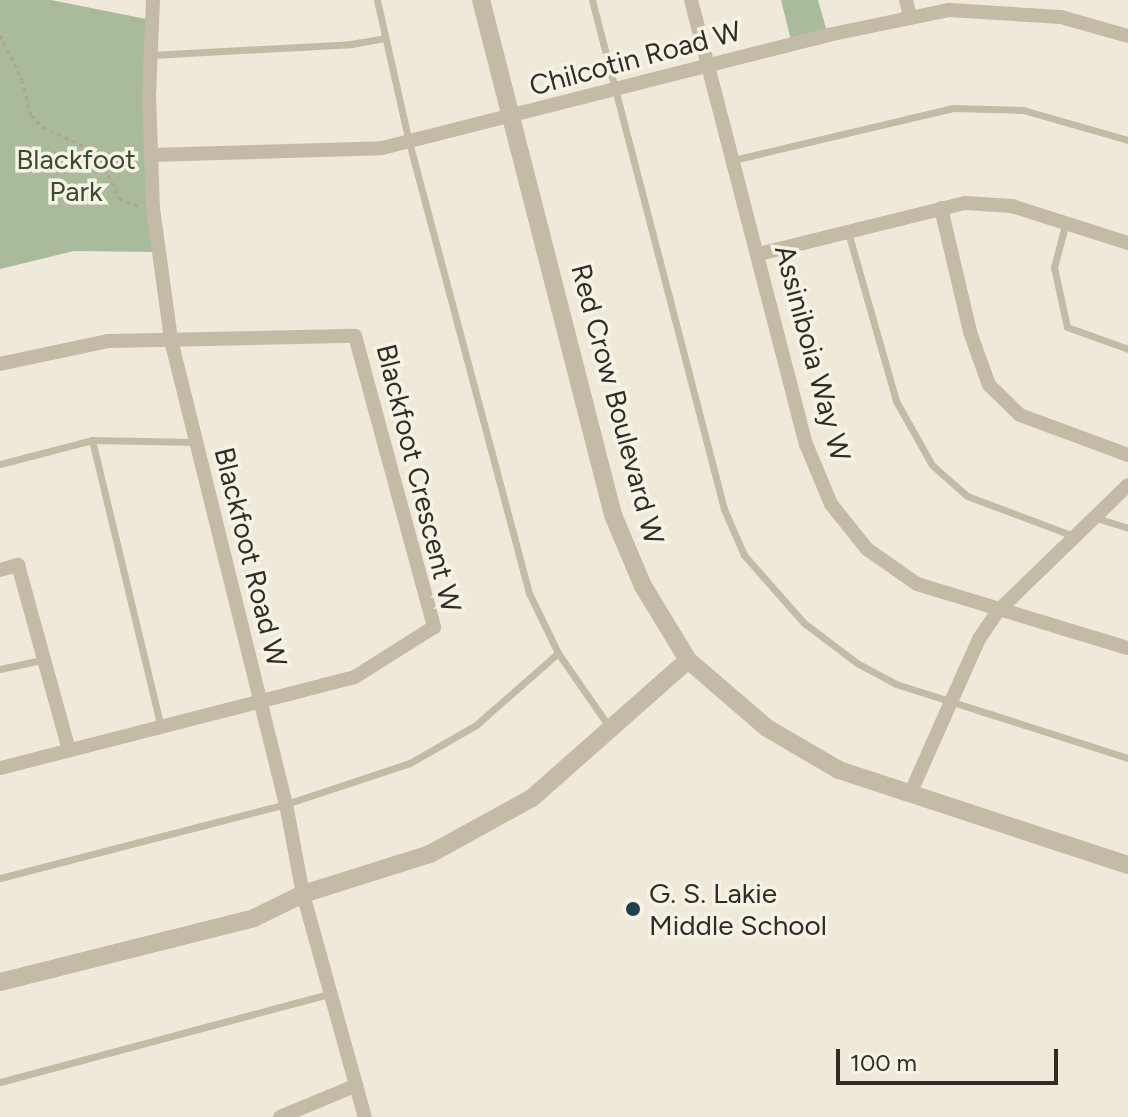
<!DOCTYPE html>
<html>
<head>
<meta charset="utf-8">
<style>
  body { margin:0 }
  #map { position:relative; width:1128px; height:1117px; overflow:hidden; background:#eee9d9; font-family:Figtree,sans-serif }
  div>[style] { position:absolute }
  .green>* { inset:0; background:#a9bb9b }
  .path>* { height:3px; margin-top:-1.5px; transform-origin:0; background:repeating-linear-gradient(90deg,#b0a591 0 4px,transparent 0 8px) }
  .service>* { height:7px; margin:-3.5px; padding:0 3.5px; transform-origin:3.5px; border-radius:3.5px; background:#c4bba6 }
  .minor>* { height:14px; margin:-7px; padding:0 7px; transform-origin:7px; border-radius:7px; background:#c4bba6 }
  .tertiary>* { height:18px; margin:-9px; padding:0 9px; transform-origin:9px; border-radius:9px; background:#c4bba6 }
  .dots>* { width:22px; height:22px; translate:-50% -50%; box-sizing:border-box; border:4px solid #f6f2e5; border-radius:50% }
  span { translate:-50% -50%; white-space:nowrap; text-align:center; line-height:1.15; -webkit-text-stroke:7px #f6f2e5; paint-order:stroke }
  .street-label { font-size:28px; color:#322c26 }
  .park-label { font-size:28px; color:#3a4d2d }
  .poi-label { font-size:28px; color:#322c26 }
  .left { translate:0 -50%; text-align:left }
  .scale { position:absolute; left:836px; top:1049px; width:222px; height:36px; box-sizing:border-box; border:4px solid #322c26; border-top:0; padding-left:10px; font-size:24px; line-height:28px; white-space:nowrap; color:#322c26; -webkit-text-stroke:6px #f6f2e5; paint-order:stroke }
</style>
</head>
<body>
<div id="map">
  <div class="green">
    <i style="clip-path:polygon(0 0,51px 0,151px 20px,156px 252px,74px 251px,0 269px)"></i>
    <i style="clip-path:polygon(781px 0,818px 0,828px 35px,792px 44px)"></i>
  </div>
  <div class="path">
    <i style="left:0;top:35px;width:50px;rotate:63.9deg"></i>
    <i style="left:22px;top:80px;width:36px;rotate:76deg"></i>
    <i style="left:31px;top:115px;width:17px;rotate:45deg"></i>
    <i style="left:43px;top:127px;width:61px;rotate:25.3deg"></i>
    <i style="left:98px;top:153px;width:50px;rotate:65deg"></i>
    <i style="left:119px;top:198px;width:22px;rotate:22deg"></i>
  </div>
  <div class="service">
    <i style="left:377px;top:0;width:146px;rotate:77.3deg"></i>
    <i style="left:409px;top:142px;width:467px;rotate:75.1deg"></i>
    <i style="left:529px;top:593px;width:67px;rotate:64.2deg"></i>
    <i style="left:558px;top:653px;width:91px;rotate:55.3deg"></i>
    <i style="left:592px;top:0;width:526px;rotate:75.46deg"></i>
    <i style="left:724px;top:509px;width:50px;rotate:66.5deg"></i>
    <i style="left:744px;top:555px;width:91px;rotate:48.6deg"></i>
    <i style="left:804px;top:623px;width:66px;rotate:37deg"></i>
    <i style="left:857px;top:663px;width:44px;rotate:28.3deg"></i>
    <i style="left:896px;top:684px;width:244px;rotate:17.7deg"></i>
    <i style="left:151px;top:55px;width:200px;rotate:-3.1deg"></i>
    <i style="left:351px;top:44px;width:34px;rotate:-10deg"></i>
    <i style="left:733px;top:160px;width:226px;rotate:-13.3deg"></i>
    <i style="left:953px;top:108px;width:70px;rotate:1.6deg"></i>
    <i style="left:1023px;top:110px;width:109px;rotate:15.9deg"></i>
    <i style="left:1066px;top:222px;width:47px;rotate:104.9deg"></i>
    <i style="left:1054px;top:267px;width:61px;rotate:77.8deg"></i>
    <i style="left:1067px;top:327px;width:65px;rotate:19.8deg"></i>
    <i style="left:848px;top:232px;width:176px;rotate:74.1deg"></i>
    <i style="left:896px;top:401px;width:73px;rotate:60.6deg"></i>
    <i style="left:932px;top:465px;width:47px;rotate:41.5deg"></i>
    <i style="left:967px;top:496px;width:114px;rotate:20.5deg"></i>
    <i style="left:92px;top:440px;width:295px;rotate:76.5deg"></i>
    <i style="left:0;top:464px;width:95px;rotate:-14.6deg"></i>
    <i style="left:92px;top:440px;width:104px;rotate:1.1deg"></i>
    <i style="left:1096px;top:518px;width:34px;rotate:17deg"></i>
    <i style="left:0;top:669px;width:42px;rotate:-12.4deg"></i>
    <i style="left:0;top:878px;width:295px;rotate:-14.5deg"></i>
    <i style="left:286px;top:804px;width:131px;rotate:-18.3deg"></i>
    <i style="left:410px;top:763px;width:76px;rotate:-29.9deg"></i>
    <i style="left:476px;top:725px;width:109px;rotate:-41.3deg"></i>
    <i style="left:0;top:1082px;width:340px;rotate:-15deg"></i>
  </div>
  <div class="minor">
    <i style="left:153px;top:0;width:95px;rotate:92.4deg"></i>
    <i style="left:149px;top:95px;width:113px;rotate:88deg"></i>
    <i style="left:153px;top:208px;width:133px;rotate:82.2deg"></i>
    <i style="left:171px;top:340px;width:478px;rotate:76.1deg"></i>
    <i style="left:286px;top:804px;width:92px;rotate:79.3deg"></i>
    <i style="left:303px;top:894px;width:231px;rotate:74.5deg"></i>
    <i style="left:691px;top:0;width:459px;rotate:75.5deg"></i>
    <i style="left:806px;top:444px;width:65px;rotate:67.4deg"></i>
    <i style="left:831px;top:504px;width:58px;rotate:51.3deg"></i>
    <i style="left:867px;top:549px;width:61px;rotate:35deg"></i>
    <i style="left:917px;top:584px;width:220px;rotate:16.9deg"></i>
    <i style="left:906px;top:0;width:16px;rotate:76deg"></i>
    <i style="left:151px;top:155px;width:231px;rotate:-1.7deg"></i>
    <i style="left:382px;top:148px;width:460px;rotate:-14.2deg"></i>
    <i style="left:828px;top:35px;width:124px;rotate:-11.7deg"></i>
    <i style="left:949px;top:10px;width:112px;rotate:3.6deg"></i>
    <i style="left:1061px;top:17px;width:70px;rotate:15.8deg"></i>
    <i style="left:941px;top:208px;width:127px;rotate:76.8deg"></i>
    <i style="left:970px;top:332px;width:56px;rotate:70.3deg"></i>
    <i style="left:989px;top:385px;width:43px;rotate:44.1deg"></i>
    <i style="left:1020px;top:415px;width:115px;rotate:20.3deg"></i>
    <i style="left:759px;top:254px;width:212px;rotate:-13.9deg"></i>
    <i style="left:965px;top:203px;width:47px;rotate:3.7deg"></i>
    <i style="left:1012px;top:206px;width:122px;rotate:17.7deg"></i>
    <i style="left:0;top:364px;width:110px;rotate:-12deg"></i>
    <i style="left:108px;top:341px;width:247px;rotate:-1.2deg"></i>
    <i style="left:355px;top:336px;width:302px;rotate:74.8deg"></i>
    <i style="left:434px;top:627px;width:93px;rotate:147.7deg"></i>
    <i style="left:355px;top:677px;width:366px;rotate:165.6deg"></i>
    <i style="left:0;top:570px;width:19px;rotate:-16deg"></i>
    <i style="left:18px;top:565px;width:192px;rotate:74.6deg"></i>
    <i style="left:910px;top:794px;width:170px;rotate:-66deg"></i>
    <i style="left:979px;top:639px;width:32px;rotate:-56deg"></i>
    <i style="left:997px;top:612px;width:182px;rotate:-44.1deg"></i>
    <i style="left:280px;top:1117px;width:83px;rotate:-22.6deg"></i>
  </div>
  <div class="tertiary">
    <i style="left:481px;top:0;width:532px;rotate:75.62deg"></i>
    <i style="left:613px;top:515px;width:77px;rotate:67.1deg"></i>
    <i style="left:643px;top:586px;width:87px;rotate:58.7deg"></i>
    <i style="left:688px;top:660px;width:104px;rotate:40.7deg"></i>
    <i style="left:767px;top:728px;width:83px;rotate:30.3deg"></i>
    <i style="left:839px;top:770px;width:304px;rotate:18.2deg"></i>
    <i style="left:0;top:982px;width:262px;rotate:-14.1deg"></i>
    <i style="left:254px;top:918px;width:55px;rotate:-26.1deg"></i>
    <i style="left:303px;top:894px;width:133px;rotate:-17.5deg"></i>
    <i style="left:430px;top:854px;width:116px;rotate:-28.8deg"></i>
    <i style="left:532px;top:798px;width:208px;rotate:-41.5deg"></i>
  </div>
  <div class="dots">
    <i style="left:633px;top:909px;background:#21414e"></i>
  </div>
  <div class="street-label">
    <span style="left:635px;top:58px;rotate:-15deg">Chilcotin Road W</span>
    <span style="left:813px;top:353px;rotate:75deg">Assiniboia Way W</span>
    <span style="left:618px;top:404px;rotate:75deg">Red Crow Boulevard W</span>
    <span style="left:419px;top:478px;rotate:76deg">Blackfoot Crescent W</span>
    <span style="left:251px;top:557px;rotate:76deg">Blackfoot Road W</span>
  </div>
  <div class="park-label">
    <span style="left:76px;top:175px">Blackfoot<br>Park</span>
  </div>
  <div class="poi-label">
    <span class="left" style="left:649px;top:909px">G. S. Lakie<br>Middle School</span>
  </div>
  <div class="scale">100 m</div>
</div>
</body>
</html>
